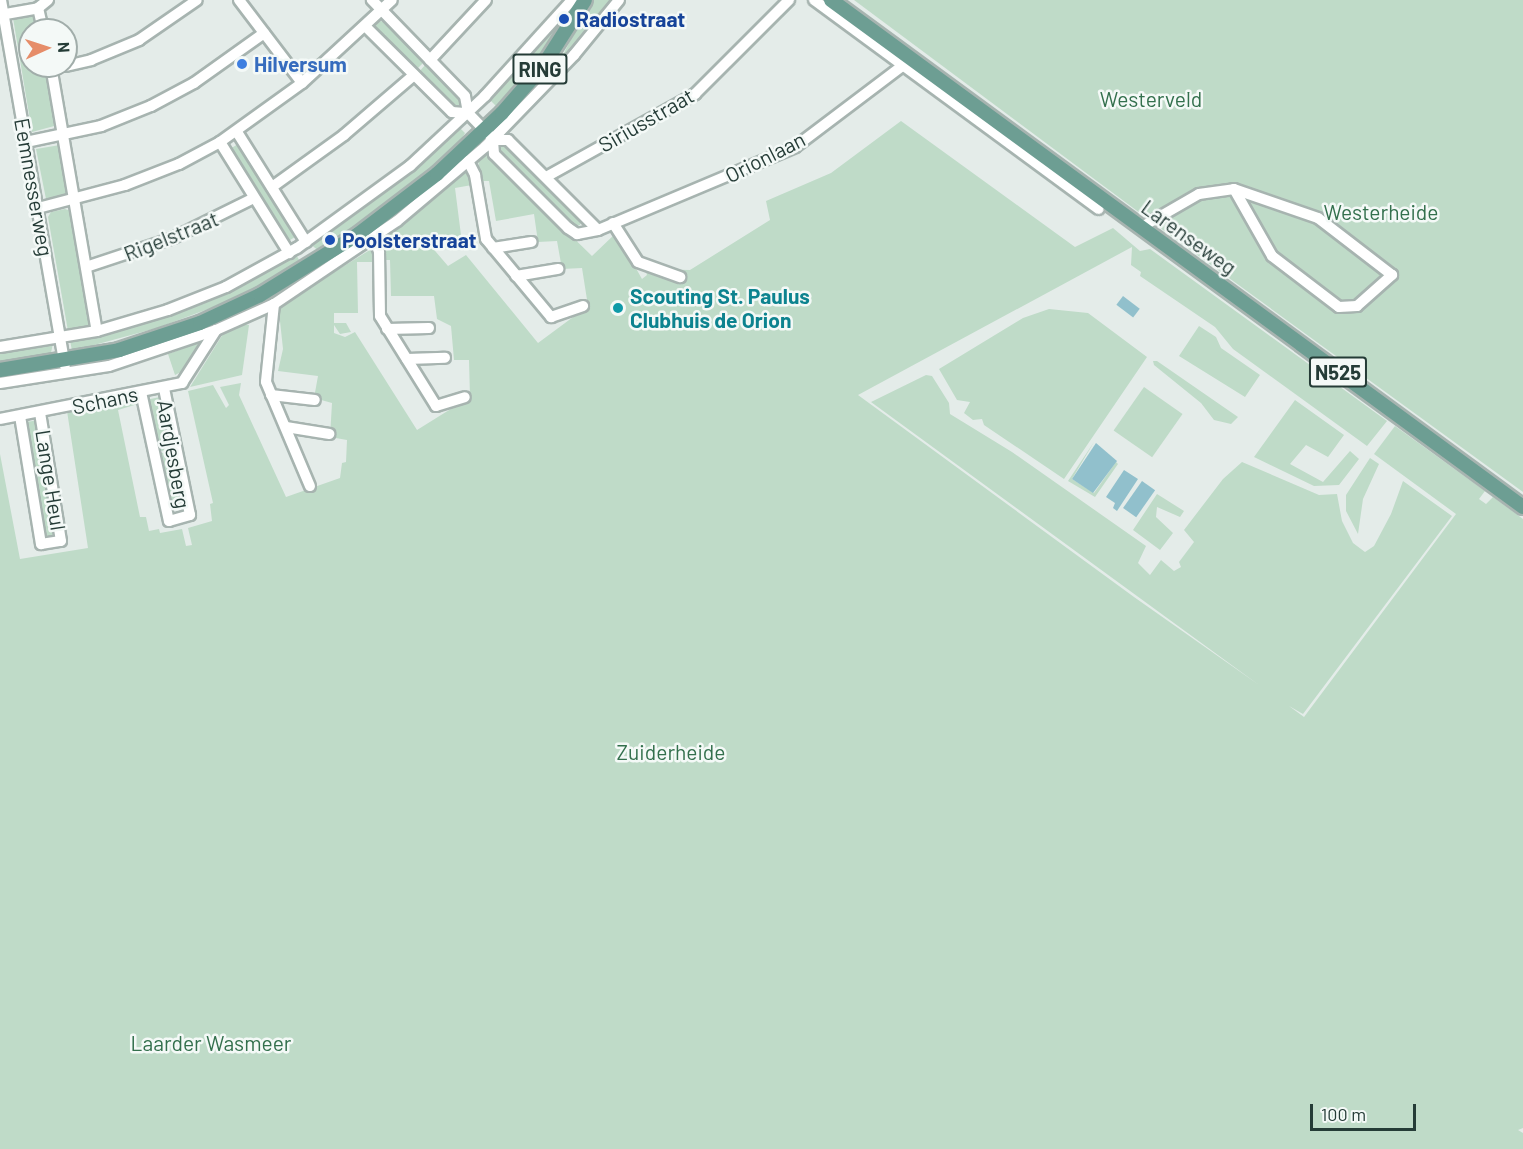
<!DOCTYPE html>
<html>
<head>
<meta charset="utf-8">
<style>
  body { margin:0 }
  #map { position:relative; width:1523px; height:1149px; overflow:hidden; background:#e4ece9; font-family:Barlow,sans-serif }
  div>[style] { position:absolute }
  .green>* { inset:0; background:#bfdbc8; transform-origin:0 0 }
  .water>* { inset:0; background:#91c0cc; transform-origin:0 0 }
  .roads { filter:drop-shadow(2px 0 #a7b4b0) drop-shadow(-2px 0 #a7b4b0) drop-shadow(0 2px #a7b4b0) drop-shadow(0 -2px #a7b4b0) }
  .minor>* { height:10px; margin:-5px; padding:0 5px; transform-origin:5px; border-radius:5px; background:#fff }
  .major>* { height:14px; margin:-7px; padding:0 7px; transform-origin:7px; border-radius:7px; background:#6d9e93 }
  .dots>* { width:16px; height:16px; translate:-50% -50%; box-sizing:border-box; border:3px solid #f4f9f7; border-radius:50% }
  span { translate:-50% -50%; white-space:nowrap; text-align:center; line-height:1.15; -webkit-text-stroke:5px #f4f9f7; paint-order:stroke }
  .shield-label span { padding:2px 4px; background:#f4f9f7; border:2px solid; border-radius:4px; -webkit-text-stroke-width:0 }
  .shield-label { font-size:20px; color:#253c37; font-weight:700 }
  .transit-label { font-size:21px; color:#164399; font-weight:700 }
  .left { translate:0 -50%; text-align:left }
  .shop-label { font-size:21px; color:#366cbe; font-weight:700 }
  .park-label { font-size:21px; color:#33704d }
  .street-label { font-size:21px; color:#253c37 }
  .culture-label { font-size:21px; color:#0d838f; font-weight:700 }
  .north { position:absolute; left:18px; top:18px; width:60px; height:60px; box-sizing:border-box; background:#f4f9f7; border:2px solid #a1adaa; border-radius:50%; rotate:87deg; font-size:16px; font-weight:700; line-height:24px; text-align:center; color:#253c37 }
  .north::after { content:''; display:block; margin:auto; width:21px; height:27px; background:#e68d69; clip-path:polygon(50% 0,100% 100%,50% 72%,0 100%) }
  .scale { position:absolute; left:1310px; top:1104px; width:106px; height:27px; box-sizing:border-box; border:3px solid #253c37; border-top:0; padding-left:8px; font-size:18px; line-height:21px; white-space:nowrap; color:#253c37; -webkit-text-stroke:4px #f4f9f7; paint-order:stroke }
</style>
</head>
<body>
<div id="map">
  <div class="green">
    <i style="clip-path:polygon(594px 0,615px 0,561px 59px,576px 29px)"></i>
    <i style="clip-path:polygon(854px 0,1523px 0,1523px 492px,1152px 222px)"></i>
    <i style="clip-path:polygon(36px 14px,41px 30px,30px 30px,30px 66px,47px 66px,58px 125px,32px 132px,13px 18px)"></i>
    <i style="clip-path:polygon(561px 16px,565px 18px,547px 48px,496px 106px,487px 97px)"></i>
    <i style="clip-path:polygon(379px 21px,387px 22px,425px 61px,415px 71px,381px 38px,386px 34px,380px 37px,374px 28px)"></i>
    <i style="clip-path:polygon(427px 63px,462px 98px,463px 107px,455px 110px,417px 74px)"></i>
    <i style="clip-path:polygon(901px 121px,1075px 247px,1113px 228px,1140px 251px,1150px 249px,1387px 421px,1367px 446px,1233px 349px,1215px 327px,1140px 276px,1141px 272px,1131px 265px,1132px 247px,858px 395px,1134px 597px,1259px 685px,871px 402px,926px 375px,932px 376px,949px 403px,950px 414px,1012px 452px,1146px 546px,1138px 563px,1150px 575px,1161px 560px,1174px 571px,1181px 567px,1179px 562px,1194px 542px,1184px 530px,1223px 479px,1242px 462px,1319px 495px,1337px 494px,1342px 521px,1353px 543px,1365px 552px,1374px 546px,1391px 514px,1403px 481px,1452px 516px,1303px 714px,1289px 706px,1304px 717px,1456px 514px,1374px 454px,1395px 426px,1485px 491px,1479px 499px,1486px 504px,1493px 497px,1523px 519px,1523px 1128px,1518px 1130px,1523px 1133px,1523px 1149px,0 1149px,0 454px,20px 559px,88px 548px,67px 411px,138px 396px,141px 403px,118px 410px,140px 517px,146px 517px,149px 531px,159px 529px,160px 533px,182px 529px,186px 546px,192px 545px,188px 528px,212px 521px,210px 504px,213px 503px,188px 391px,213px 385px,226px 408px,229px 405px,220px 387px,241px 383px,239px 395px,286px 497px,340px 478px,342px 463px,346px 462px,347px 440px,330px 437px,332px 403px,314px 398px,318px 376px,278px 371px,283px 349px,279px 312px,281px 305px,373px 248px,375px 262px,357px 262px,358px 313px,334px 313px,334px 323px,346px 323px,351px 332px,340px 334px,334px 325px,334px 333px,345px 337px,355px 332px,417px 430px,470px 397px,469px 360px,454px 360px,451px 326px,437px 319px,434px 296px,391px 296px,390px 260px,384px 260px,385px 235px,465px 170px,470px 174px,472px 185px,455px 188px,462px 243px,430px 245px,448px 266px,466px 255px,538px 343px,588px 306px,582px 268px,562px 269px,557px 241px,538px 242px,534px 214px,496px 221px,489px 181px,481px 181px,478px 159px,485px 152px,592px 256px,616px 233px,642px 279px,647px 275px,645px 269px,690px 270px,770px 220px,766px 201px,831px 173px)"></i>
    <i style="clip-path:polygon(458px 126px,465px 133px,459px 143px,392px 201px,320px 252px,309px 243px,373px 199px)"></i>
    <i style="clip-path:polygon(507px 143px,582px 219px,580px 225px,573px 227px,496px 153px,496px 144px)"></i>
    <i style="left:238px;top:144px;width:109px;height:8px;rotate:58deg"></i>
    <i style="clip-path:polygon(60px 145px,70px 191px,62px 197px,46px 199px,36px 149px)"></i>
    <i style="clip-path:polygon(65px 209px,74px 212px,93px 326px,68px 331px,48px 217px,51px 212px)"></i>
    <i style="clip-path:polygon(295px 253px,301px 263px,235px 299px,157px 328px,72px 351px,70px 340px,105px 332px)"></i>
    <i style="clip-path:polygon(1049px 309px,1088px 313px,1147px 357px,1064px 479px,984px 425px,982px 419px,973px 420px,964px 413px,970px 402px,957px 400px,939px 369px,1023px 318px)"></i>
    <i style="clip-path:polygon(241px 324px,249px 325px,242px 375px,190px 387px,223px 334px)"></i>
    <i style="clip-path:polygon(1199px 326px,1216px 337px,1221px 348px,1260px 375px,1245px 397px,1179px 356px)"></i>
    <i style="clip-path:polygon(53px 343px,51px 353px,44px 358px,0 361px,0 350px)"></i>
    <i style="clip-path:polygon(198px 343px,200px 346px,183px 371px,175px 375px,168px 354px)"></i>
    <i style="clip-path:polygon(1157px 361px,1238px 417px,1231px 424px,1214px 420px,1201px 403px,1154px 365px,1153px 361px)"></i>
    <i style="left:1144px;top:387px;width:47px;height:53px;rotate:35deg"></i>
    <i style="left:160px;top:397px;width:53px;height:16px;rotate:78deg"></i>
    <i style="clip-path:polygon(1295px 400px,1344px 435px,1328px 457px,1306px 445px,1290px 464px,1323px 482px,1350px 451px,1359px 459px,1339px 485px,1314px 486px,1254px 457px)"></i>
    <i style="left:39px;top:420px;width:54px;height:16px;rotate:81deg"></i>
    <i style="clip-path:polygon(1094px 442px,1072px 479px,1094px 493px,1116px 462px,1118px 464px,1095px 497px,1068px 481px)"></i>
    <i style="left:172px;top:451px;width:57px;height:16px;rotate:78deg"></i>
    <i style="clip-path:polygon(1370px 458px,1379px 464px,1363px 499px,1358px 534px,1346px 511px,1346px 495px)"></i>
    <i style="left:48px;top:475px;width:63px;height:16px;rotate:81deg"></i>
    <i style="clip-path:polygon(1157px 494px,1184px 511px,1180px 517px,1157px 507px,1156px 517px,1173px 533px,1160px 550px,1133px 530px)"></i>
  </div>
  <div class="water">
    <i style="left:1123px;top:296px;width:21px;height:11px;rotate:37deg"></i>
    <i style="clip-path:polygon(1096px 443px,1117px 461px,1093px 493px,1072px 479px)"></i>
    <i style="clip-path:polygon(1124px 470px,1138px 479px,1117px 511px,1113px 508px,1115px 503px,1106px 497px)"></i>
    <i style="left:1142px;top:481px;width:16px;height:33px;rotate:35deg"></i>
  </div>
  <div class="roads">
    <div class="minor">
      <i style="left:1px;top:0;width:371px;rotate:80.1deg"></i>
      <i style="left:239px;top:0;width:104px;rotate:52.8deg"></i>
      <i style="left:814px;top:0;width:353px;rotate:36.3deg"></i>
      <i style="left:38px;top:8px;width:23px;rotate:77deg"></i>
      <i style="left:0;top:15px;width:39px;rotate:-10deg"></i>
      <i style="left:38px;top:8px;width:13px;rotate:-39deg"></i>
      <i style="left:366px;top:27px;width:121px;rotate:44.7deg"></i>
      <i style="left:452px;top:112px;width:16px;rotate:4deg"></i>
      <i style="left:468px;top:113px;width:17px;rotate:-100deg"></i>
      <i style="left:465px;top:96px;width:134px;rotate:-134.1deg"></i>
      <i style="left:430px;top:60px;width:82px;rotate:-47deg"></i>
      <i style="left:51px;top:66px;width:269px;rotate:80.2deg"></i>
      <i style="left:66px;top:66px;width:26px;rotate:-13deg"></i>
      <i style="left:91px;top:60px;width:52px;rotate:-22.6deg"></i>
      <i style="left:139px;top:40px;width:70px;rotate:-34.6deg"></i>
      <i style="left:468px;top:113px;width:30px;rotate:46deg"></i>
      <i style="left:237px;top:132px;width:130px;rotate:57.9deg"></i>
      <i style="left:26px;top:142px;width:77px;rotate:-12deg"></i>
      <i style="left:101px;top:126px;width:54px;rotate:-21.8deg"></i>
      <i style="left:151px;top:106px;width:49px;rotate:-28.1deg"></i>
      <i style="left:194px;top:83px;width:86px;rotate:-35.5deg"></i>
      <i style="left:220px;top:142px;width:131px;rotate:58.1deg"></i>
      <i style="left:468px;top:161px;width:16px;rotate:63deg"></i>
      <i style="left:475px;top:175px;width:65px;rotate:80.2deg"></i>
      <i style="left:486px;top:239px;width:102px;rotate:50.2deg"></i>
      <i style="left:551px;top:317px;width:34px;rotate:-19deg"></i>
      <i style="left:546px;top:177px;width:171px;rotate:-29.1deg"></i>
      <i style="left:695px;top:94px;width:133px;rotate:-45deg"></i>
      <i style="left:272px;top:187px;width:89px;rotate:-35.8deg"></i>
      <i style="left:344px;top:135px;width:92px;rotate:-40.6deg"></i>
      <i style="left:38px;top:208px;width:90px;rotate:-14.8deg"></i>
      <i style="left:125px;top:185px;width:58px;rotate:-21.3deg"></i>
      <i style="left:179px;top:164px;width:47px;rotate:-28.2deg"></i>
      <i style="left:220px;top:142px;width:101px;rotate:-35.7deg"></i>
      <i style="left:302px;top:83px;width:122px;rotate:-42.7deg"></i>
      <i style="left:613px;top:223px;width:46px;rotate:57.3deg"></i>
      <i style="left:638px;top:262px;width:45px;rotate:19.7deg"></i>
      <i style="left:1140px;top:228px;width:68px;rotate:-30deg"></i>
      <i style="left:1199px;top:194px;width:35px;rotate:-8deg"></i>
      <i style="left:1234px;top:189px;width:77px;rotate:60.4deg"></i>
      <i style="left:1272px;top:256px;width:84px;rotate:37.3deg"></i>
      <i style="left:1339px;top:307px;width:18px;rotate:-3deg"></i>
      <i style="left:1357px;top:306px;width:47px;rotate:-41.5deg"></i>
      <i style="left:1392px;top:275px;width:93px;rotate:-142.4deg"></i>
      <i style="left:1318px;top:218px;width:89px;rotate:-161deg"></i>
      <i style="left:598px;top:230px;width:127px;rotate:-135deg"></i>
      <i style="left:508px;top:140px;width:15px;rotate:180deg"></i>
      <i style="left:493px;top:140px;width:14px;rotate:86deg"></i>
      <i style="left:494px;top:154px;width:105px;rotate:45deg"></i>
      <i style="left:568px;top:228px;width:11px;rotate:34deg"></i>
      <i style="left:577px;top:234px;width:21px;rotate:-11deg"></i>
      <i style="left:598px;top:230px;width:214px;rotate:-22.8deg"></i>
      <i style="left:795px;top:147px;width:134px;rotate:-37.1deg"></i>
      <i style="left:374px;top:238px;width:15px;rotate:70deg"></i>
      <i style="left:379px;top:252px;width:64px;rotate:89.1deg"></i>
      <i style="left:380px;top:316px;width:106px;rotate:58.1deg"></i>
      <i style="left:436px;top:406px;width:30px;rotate:-17deg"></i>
      <i style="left:493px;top:248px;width:39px;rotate:-9deg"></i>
      <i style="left:86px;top:267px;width:92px;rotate:-18.4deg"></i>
      <i style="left:173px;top:238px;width:90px;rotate:-26.3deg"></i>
      <i style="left:516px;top:276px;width:43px;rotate:-9.5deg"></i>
      <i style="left:274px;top:304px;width:78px;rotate:95.9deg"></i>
      <i style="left:266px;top:382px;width:113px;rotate:67.1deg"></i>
      <i style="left:387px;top:329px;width:42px;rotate:-1.4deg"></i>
      <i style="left:0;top:347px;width:98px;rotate:-9.4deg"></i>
      <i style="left:97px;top:331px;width:74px;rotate:-16.5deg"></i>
      <i style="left:168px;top:310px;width:62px;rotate:-21.6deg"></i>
      <i style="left:226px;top:287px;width:81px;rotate:-28.8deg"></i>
      <i style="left:297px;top:248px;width:140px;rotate:-36deg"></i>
      <i style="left:410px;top:166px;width:103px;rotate:-43deg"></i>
      <i style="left:485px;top:96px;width:130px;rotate:-47.8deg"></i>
      <i style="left:407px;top:359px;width:38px;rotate:-2deg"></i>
      <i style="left:0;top:383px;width:110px;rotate:-8.9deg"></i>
      <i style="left:109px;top:366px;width:113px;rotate:-18.6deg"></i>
      <i style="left:216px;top:330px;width:64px;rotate:-24.1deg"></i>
      <i style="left:274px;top:304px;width:148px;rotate:-34deg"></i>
      <i style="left:397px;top:221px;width:115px;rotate:-40.1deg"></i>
      <i style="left:485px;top:147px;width:128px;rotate:-45.9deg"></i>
      <i style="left:574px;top:55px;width:71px;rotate:-50.7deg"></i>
      <i style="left:141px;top:392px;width:132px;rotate:77.8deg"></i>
      <i style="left:169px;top:521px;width:22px;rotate:-16deg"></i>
      <i style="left:190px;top:515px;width:130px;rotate:-101.6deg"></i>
      <i style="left:271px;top:395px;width:44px;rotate:6.5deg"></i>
      <i style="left:20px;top:416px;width:130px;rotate:80.7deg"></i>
      <i style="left:41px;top:544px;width:20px;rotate:-9deg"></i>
      <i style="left:61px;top:541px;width:130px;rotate:-99.3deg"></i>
      <i style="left:0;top:419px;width:186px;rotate:-11.2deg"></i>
      <i style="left:182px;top:383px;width:63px;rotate:-57.3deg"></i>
      <i style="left:286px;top:427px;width:44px;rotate:9.2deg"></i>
    </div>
    <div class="major">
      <i style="left:831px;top:0;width:858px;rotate:36.23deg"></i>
      <i style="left:0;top:370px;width:121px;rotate:-9.5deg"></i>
      <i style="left:119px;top:350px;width:85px;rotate:-18.4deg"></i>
      <i style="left:200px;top:323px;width:66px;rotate:-25deg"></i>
      <i style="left:260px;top:295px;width:114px;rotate:-31.7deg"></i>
      <i style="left:357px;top:235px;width:101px;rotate:-37.3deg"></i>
      <i style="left:437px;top:174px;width:89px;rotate:-43.2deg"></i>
      <i style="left:502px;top:113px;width:62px;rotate:-48.9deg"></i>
      <i style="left:543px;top:66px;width:78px;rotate:-57.5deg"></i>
    </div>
  </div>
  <div class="dots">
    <i style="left:564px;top:19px;background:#1a4fb4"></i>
    <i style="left:242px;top:64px;background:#3f7fe0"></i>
    <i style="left:330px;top:240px;background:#1a4fb4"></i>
    <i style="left:618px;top:308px;background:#0f9aa8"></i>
  </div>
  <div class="shield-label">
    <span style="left:540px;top:69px">RING</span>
    <span style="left:1338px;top:372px">N525</span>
  </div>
  <div class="transit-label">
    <span class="left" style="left:576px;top:19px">Radiostraat</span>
    <span class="left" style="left:342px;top:240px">Poolsterstraat</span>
  </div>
  <div class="shop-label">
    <span class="left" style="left:254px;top:64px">Hilversum</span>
  </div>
  <div class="park-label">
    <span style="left:1151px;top:99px">Westerveld</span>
    <span style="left:1381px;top:212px">Westerheide</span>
    <span style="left:671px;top:752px">Zuiderheide</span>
    <span style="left:211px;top:1043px">Laarder Wasmeer</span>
  </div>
  <div class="street-label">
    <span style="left:646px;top:120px;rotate:-30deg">Siriusstraat</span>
    <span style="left:765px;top:157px;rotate:-27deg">Orionlaan</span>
    <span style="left:34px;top:187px;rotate:80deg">Eemnesserweg</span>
    <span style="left:171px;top:236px;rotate:-22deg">Rigelstraat</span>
    <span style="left:1189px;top:237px;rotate:36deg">Larenseweg</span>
    <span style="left:105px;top:400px;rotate:-12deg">Schans</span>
    <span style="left:174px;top:454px;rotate:80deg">Aardjesberg</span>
    <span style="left:51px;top:480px;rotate:81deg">Lange Heul</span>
  </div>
  <div class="culture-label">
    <span class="left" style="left:630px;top:308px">Scouting St. Paulus<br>Clubhuis de Orion</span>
  </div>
  <div class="north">N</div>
  <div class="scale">100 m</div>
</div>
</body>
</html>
